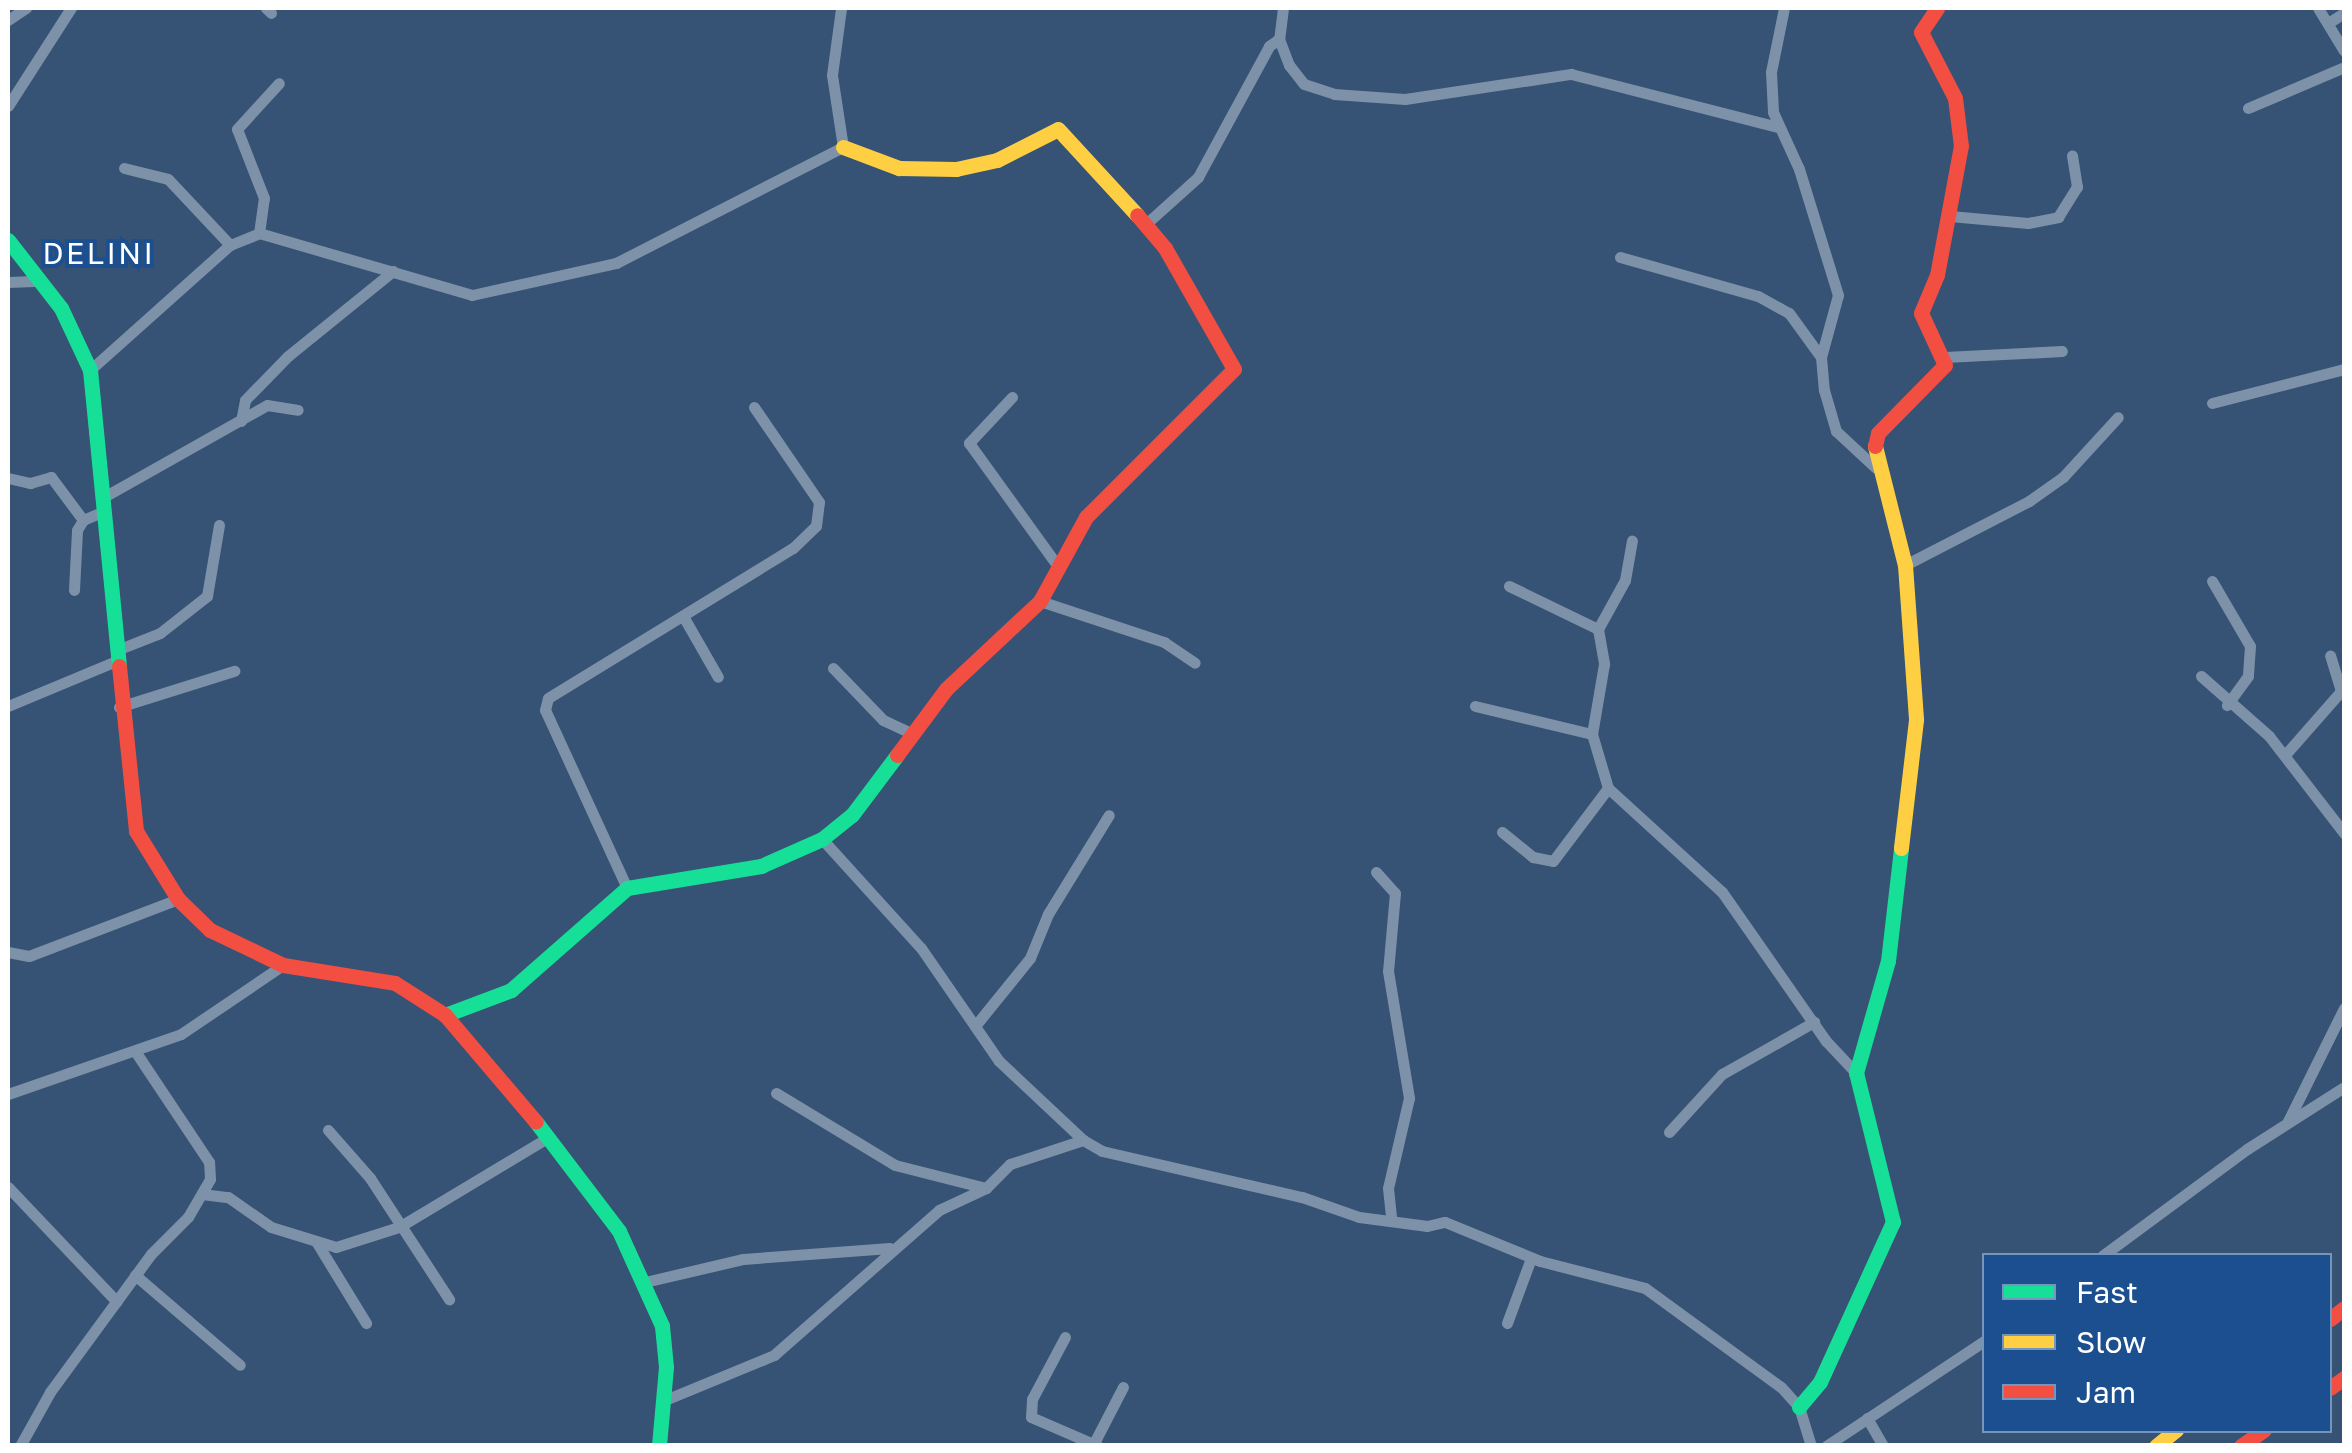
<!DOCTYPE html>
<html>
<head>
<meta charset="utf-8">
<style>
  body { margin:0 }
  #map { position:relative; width:2352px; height:1453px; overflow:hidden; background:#365274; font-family:"Golos Text",sans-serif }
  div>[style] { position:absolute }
  .street>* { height:11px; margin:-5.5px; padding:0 5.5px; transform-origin:5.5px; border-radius:5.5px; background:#7d92a8 }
  .fast>* { height:15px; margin:-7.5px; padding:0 7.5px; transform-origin:7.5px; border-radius:7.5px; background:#16e098 }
  .slow>* { height:15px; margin:-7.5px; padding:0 7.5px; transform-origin:7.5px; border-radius:7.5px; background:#ffcf43 }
  .jam>* { height:15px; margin:-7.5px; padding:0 7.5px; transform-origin:7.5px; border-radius:7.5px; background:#f24e42 }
  span { translate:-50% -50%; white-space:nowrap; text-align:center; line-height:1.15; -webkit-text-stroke:8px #1b4f8f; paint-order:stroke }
  .quarter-label { font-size:30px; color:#fff; letter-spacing:2.5px }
  .frame { position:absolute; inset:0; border:10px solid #fff; pointer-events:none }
  .legend { position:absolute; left:1982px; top:1253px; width:350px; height:180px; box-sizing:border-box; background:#1b4f8f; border:2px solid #7695bc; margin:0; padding:12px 18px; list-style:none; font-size:30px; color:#fff }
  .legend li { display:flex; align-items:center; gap:20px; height:50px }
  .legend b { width:50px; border:2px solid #7695bc }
</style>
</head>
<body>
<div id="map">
  <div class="street">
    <i style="left:266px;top:8px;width:7px;rotate:45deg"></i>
    <i style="left:1283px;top:8px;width:31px;rotate:97deg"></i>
    <i style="left:1279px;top:39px;width:28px;rotate:69deg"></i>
    <i style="left:1289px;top:65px;width:24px;rotate:52deg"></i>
    <i style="left:1304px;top:84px;width:32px;rotate:18deg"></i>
    <i style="left:1334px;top:94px;width:71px;rotate:4deg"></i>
    <i style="left:1405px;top:99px;width:168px;rotate:-8.6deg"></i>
    <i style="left:1571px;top:74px;width:214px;rotate:14.4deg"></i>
    <i style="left:1784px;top:8px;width:65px;rotate:101.5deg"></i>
    <i style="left:1771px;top:72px;width:40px;rotate:87.1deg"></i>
    <i style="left:1773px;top:112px;width:63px;rotate:65.5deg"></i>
    <i style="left:1799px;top:169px;width:132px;rotate:72.8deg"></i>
    <i style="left:1838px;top:295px;width:64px;rotate:105.3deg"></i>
    <i style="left:1821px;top:357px;width:33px;rotate:85deg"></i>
    <i style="left:1824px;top:390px;width:43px;rotate:73.7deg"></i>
    <i style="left:1836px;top:431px;width:54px;rotate:42.8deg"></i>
    <i style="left:2318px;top:8px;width:50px;rotate:58.8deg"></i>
    <i style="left:8px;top:20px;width:22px;rotate:-34deg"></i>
    <i style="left:2328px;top:23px;width:19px;rotate:-32deg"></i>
    <i style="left:8px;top:106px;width:117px;rotate:-57.3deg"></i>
    <i style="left:2248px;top:108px;width:104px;rotate:-23.1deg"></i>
    <i style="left:124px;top:168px;width:45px;rotate:14deg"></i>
    <i style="left:168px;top:179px;width:91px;rotate:46.8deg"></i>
    <i style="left:1950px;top:216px;width:78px;rotate:5.1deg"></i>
    <i style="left:2028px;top:223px;width:31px;rotate:-11deg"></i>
    <i style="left:2058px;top:217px;width:36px;rotate:-58deg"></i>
    <i style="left:2077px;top:187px;width:32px;rotate:-99deg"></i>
    <i style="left:1147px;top:223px;width:69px;rotate:-42deg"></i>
    <i style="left:1198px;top:177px;width:149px;rotate:-61.5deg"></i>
    <i style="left:1269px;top:46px;width:12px;rotate:-35deg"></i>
    <i style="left:259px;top:233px;width:35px;rotate:-82deg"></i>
    <i style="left:264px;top:198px;width:74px;rotate:-111.4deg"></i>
    <i style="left:237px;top:129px;width:62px;rotate:-47.6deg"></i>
    <i style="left:1620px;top:257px;width:143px;rotate:15.8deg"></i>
    <i style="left:1758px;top:296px;width:35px;rotate:29deg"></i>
    <i style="left:1789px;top:313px;width:54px;rotate:54deg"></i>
    <i style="left:8px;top:282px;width:33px;rotate:-2deg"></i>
    <i style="left:1945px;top:357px;width:117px;rotate:-2.9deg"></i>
    <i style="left:90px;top:370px;width:188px;rotate:-41.8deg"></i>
    <i style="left:230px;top:245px;width:31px;rotate:-22deg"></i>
    <i style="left:259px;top:233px;width:222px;rotate:16.2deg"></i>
    <i style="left:472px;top:295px;width:148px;rotate:-12.5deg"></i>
    <i style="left:616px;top:263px;width:255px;rotate:-27.1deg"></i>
    <i style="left:843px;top:147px;width:73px;rotate:-98.7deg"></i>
    <i style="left:832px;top:75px;width:68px;rotate:-82.3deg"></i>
    <i style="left:1012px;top:397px;width:63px;rotate:133.1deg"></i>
    <i style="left:969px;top:443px;width:155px;rotate:54.2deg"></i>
    <i style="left:2212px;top:403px;width:136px;rotate:-14.4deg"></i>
    <i style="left:241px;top:421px;width:21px;rotate:-79deg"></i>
    <i style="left:245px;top:400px;width:62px;rotate:-45.7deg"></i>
    <i style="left:288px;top:356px;width:135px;rotate:-39deg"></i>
    <i style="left:8px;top:478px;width:23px;rotate:13deg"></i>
    <i style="left:30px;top:483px;width:22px;rotate:-16deg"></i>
    <i style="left:51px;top:477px;width:54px;rotate:53.3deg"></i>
    <i style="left:102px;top:498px;width:189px;rotate:-29.4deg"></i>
    <i style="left:267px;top:405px;width:31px;rotate:9deg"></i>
    <i style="left:1905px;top:565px;width:140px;rotate:-27.3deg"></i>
    <i style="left:2029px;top:501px;width:42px;rotate:-35.2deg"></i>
    <i style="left:2063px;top:477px;width:81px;rotate:-47.5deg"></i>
    <i style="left:2212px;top:581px;width:75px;rotate:59.7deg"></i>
    <i style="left:2250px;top:646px;width:30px;rotate:94deg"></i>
    <i style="left:2248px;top:676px;width:36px;rotate:126deg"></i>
    <i style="left:1509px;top:586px;width:99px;rotate:25.8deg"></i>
    <i style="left:1598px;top:629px;width:36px;rotate:80deg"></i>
    <i style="left:1604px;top:664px;width:71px;rotate:99.7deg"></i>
    <i style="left:1592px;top:734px;width:56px;rotate:73.5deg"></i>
    <i style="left:1608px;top:788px;width:154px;rotate:42.4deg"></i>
    <i style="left:1722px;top:892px;width:182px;rotate:55.1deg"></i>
    <i style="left:1826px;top:1041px;width:44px;rotate:46.8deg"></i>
    <i style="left:74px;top:590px;width:60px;rotate:-87.1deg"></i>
    <i style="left:77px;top:530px;width:12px;rotate:-59deg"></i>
    <i style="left:83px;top:520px;width:21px;rotate:-23deg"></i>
    <i style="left:1040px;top:601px;width:131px;rotate:18.3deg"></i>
    <i style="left:1164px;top:642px;width:37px;rotate:34deg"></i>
    <i style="left:683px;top:616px;width:70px;rotate:60.2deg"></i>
    <i style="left:1598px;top:629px;width:56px;rotate:-61.1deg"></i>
    <i style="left:1625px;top:580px;width:40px;rotate:-80deg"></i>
    <i style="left:117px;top:650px;width:46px;rotate:-21.6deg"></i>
    <i style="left:160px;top:633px;width:60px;rotate:-38.2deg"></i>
    <i style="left:207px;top:596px;width:72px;rotate:-80.4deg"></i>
    <i style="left:833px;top:668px;width:72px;rotate:46.1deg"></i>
    <i style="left:883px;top:720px;width:33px;rotate:25deg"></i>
    <i style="left:2201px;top:676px;width:91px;rotate:41.4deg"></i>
    <i style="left:2269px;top:736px;width:123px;rotate:52.3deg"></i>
    <i style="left:8px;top:706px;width:117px;rotate:-22.6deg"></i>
    <i style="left:1475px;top:706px;width:120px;rotate:13.5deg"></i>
    <i style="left:119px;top:707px;width:121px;rotate:-17.4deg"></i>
    <i style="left:2285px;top:755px;width:85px;rotate:-48.8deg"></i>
    <i style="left:2341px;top:691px;width:37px;rotate:-107deg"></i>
    <i style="left:1502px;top:832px;width:40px;rotate:39deg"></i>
    <i style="left:1533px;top:857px;width:20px;rotate:11deg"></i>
    <i style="left:1553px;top:861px;width:91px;rotate:-53deg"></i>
    <i style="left:822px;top:839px;width:147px;rotate:47.8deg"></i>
    <i style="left:921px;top:948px;width:137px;rotate:55.4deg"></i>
    <i style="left:999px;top:1061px;width:115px;rotate:43.2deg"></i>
    <i style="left:1083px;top:1140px;width:22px;rotate:30deg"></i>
    <i style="left:1102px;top:1151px;width:205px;rotate:13deg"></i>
    <i style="left:1302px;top:1197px;width:60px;rotate:19.3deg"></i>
    <i style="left:1359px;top:1217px;width:69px;rotate:7.5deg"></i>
    <i style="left:1427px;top:1226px;width:18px;rotate:-13deg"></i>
    <i style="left:1445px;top:1222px;width:103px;rotate:22.3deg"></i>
    <i style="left:1540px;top:1261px;width:108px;rotate:14.4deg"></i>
    <i style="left:1645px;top:1288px;width:168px;rotate:36.1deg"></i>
    <i style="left:1781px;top:1387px;width:27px;rotate:48deg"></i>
    <i style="left:1799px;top:1407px;width:41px;rotate:72.9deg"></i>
    <i style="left:1376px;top:872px;width:28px;rotate:48deg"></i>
    <i style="left:1395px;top:893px;width:78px;rotate:95.1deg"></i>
    <i style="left:1388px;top:971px;width:129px;rotate:80.6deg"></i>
    <i style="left:1409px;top:1098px;width:92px;rotate:103.1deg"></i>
    <i style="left:1388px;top:1188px;width:31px;rotate:84deg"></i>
    <i style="left:627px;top:888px;width:196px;rotate:-114.7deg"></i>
    <i style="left:545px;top:710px;width:12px;rotate:-76deg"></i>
    <i style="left:548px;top:698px;width:287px;rotate:-31.5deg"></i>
    <i style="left:793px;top:548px;width:32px;rotate:-44deg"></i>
    <i style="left:816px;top:526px;width:24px;rotate:-83deg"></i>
    <i style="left:819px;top:502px;width:115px;rotate:-124.4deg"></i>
    <i style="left:8px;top:952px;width:21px;rotate:11deg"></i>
    <i style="left:29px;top:956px;width:160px;rotate:-20.9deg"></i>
    <i style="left:975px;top:1026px;width:87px;rotate:-51deg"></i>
    <i style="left:1030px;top:958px;width:48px;rotate:-67.8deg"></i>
    <i style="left:1048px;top:914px;width:116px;rotate:-58.4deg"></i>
    <i style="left:776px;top:1093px;width:139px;rotate:31.2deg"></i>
    <i style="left:895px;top:1165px;width:94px;rotate:14.2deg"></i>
    <i style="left:8px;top:1094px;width:183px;rotate:-19.1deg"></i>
    <i style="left:181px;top:1034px;width:123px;rotate:-34.1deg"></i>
    <i style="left:2288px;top:1121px;width:126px;rotate:-63.6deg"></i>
    <i style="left:328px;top:1130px;width:64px;rotate:48.8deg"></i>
    <i style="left:370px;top:1178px;width:145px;rotate:56.9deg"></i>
    <i style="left:1669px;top:1132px;width:79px;rotate:-47.6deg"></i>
    <i style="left:1722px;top:1074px;width:106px;rotate:-29.5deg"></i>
    <i style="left:8px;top:1187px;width:158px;rotate:46.5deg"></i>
    <i style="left:202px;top:1194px;width:26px;rotate:7deg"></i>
    <i style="left:228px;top:1197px;width:52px;rotate:34.9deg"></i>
    <i style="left:271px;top:1227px;width:68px;rotate:17.1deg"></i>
    <i style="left:336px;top:1247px;width:66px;rotate:-17.6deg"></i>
    <i style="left:399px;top:1227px;width:175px;rotate:-31deg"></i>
    <i style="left:317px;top:1243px;width:94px;rotate:58.5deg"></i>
    <i style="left:2102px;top:1256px;width:180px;rotate:-36.4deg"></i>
    <i style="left:2247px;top:1149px;width:115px;rotate:-32.6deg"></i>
    <i style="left:135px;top:1275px;width:138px;rotate:40.6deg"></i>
    <i style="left:645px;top:1282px;width:101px;rotate:-13.2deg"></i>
    <i style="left:743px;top:1259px;width:147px;rotate:-4.3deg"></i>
    <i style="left:1507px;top:1323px;width:69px;rotate:-69.7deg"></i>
    <i style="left:1065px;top:1337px;width:70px;rotate:118deg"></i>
    <i style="left:1032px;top:1399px;width:18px;rotate:93deg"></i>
    <i style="left:1031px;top:1417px;width:73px;rotate:23.4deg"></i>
    <i style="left:665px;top:1400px;width:118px;rotate:-22.4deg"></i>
    <i style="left:774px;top:1355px;width:220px;rotate:-41.3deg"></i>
    <i style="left:939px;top:1210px;width:52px;rotate:-25.1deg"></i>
    <i style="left:986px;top:1188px;width:34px;rotate:-45deg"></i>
    <i style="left:1010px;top:1164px;width:77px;rotate:-18.2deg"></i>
    <i style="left:1867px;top:1418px;width:32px;rotate:60deg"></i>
    <i style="left:1094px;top:1443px;width:63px;rotate:-62.6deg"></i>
    <i style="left:20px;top:1446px;width:62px;rotate:-60.9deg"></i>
    <i style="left:50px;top:1392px;width:171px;rotate:-53.8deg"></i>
    <i style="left:151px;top:1254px;width:52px;rotate:-45deg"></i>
    <i style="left:188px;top:1217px;width:44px;rotate:-59.9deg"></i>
    <i style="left:210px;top:1179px;width:17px;rotate:-93deg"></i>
    <i style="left:209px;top:1162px;width:133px;rotate:-123.7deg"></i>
    <i style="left:1826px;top:1446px;width:190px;rotate:-33.6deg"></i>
  </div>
  <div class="fast">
    <i style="left:8px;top:240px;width:86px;rotate:52.1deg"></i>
    <i style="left:61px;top:308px;width:68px;rotate:64.9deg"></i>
    <i style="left:90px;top:370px;width:297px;rotate:84.4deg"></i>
    <i style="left:445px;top:1015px;width:71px;rotate:-20.7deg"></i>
    <i style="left:511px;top:990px;width:154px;rotate:-41.3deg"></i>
    <i style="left:627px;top:888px;width:136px;rotate:-9.3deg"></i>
    <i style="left:761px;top:866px;width:67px;rotate:-23.9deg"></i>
    <i style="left:822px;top:839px;width:38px;rotate:-39deg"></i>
    <i style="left:852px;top:815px;width:75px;rotate:-53.1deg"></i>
    <i style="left:536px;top:1122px;width:137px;rotate:52.7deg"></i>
    <i style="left:619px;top:1231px;width:104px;rotate:65.6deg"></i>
    <i style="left:662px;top:1326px;width:41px;rotate:84.4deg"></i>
    <i style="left:666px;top:1367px;width:79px;rotate:95.1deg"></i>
    <i style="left:1799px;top:1407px;width:33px;rotate:-50deg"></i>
    <i style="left:1820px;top:1382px;width:176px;rotate:-65.5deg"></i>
    <i style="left:1893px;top:1222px;width:154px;rotate:-103.9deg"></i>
    <i style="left:1856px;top:1073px;width:116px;rotate:-74.1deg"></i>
    <i style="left:1888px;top:961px;width:114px;rotate:-83.4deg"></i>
  </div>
  <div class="slow">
    <i style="left:843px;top:147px;width:60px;rotate:20.6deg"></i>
    <i style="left:899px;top:168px;width:57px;rotate:1deg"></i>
    <i style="left:956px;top:169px;width:42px;rotate:-12.4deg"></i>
    <i style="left:997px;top:160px;width:68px;rotate:-26.9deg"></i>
    <i style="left:1058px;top:129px;width:117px;rotate:47.4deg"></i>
    <i style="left:1875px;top:446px;width:123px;rotate:75.9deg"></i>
    <i style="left:1905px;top:565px;width:155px;rotate:85.9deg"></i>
    <i style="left:1916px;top:720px;width:129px;rotate:96.7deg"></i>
    <i style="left:2156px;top:1446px;width:26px;rotate:-39deg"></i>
  </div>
  <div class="jam">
    <i style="left:1875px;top:446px;width:13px;rotate:-77deg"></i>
    <i style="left:1878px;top:433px;width:95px;rotate:-45.4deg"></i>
    <i style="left:1945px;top:365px;width:57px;rotate:-114.8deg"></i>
    <i style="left:1921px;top:313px;width:41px;rotate:-67.2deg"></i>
    <i style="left:1937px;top:275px;width:131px;rotate:-79.5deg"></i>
    <i style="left:1961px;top:146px;width:48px;rotate:-97.1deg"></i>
    <i style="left:1955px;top:98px;width:74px;rotate:-117.3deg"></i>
    <i style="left:1921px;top:32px;width:29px;rotate:-56deg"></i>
    <i style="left:119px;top:666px;width:166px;rotate:84.1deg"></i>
    <i style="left:136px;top:831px;width:80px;rotate:58.3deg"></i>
    <i style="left:178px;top:899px;width:45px;rotate:44.1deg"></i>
    <i style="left:210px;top:930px;width:81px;rotate:25.6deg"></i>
    <i style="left:283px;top:965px;width:113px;rotate:9.1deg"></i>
    <i style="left:395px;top:983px;width:59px;rotate:32.6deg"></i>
    <i style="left:445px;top:1015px;width:140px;rotate:49.6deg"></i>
    <i style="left:897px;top:755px;width:82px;rotate:-53.4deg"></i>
    <i style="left:946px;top:689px;width:129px;rotate:-43.1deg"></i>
    <i style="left:1040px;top:601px;width:96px;rotate:-61.3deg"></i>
    <i style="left:1086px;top:517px;width:209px;rotate:-45deg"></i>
    <i style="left:1234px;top:369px;width:139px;rotate:-119.7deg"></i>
    <i style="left:1165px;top:248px;width:43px;rotate:-130.3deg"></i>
    <i style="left:2330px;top:1319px;width:18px;rotate:-38deg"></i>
    <i style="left:2330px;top:1388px;width:17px;rotate:-36deg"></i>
    <i style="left:2241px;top:1446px;width:28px;rotate:-35deg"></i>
  </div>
  <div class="quarter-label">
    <span style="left:99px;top:253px">DELINI</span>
  </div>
  <div class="frame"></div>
  <ul class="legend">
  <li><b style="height:12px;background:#16e098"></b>Fast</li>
  <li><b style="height:12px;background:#ffcf43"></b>Slow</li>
  <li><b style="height:12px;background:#f24e42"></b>Jam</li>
  </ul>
</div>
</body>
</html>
